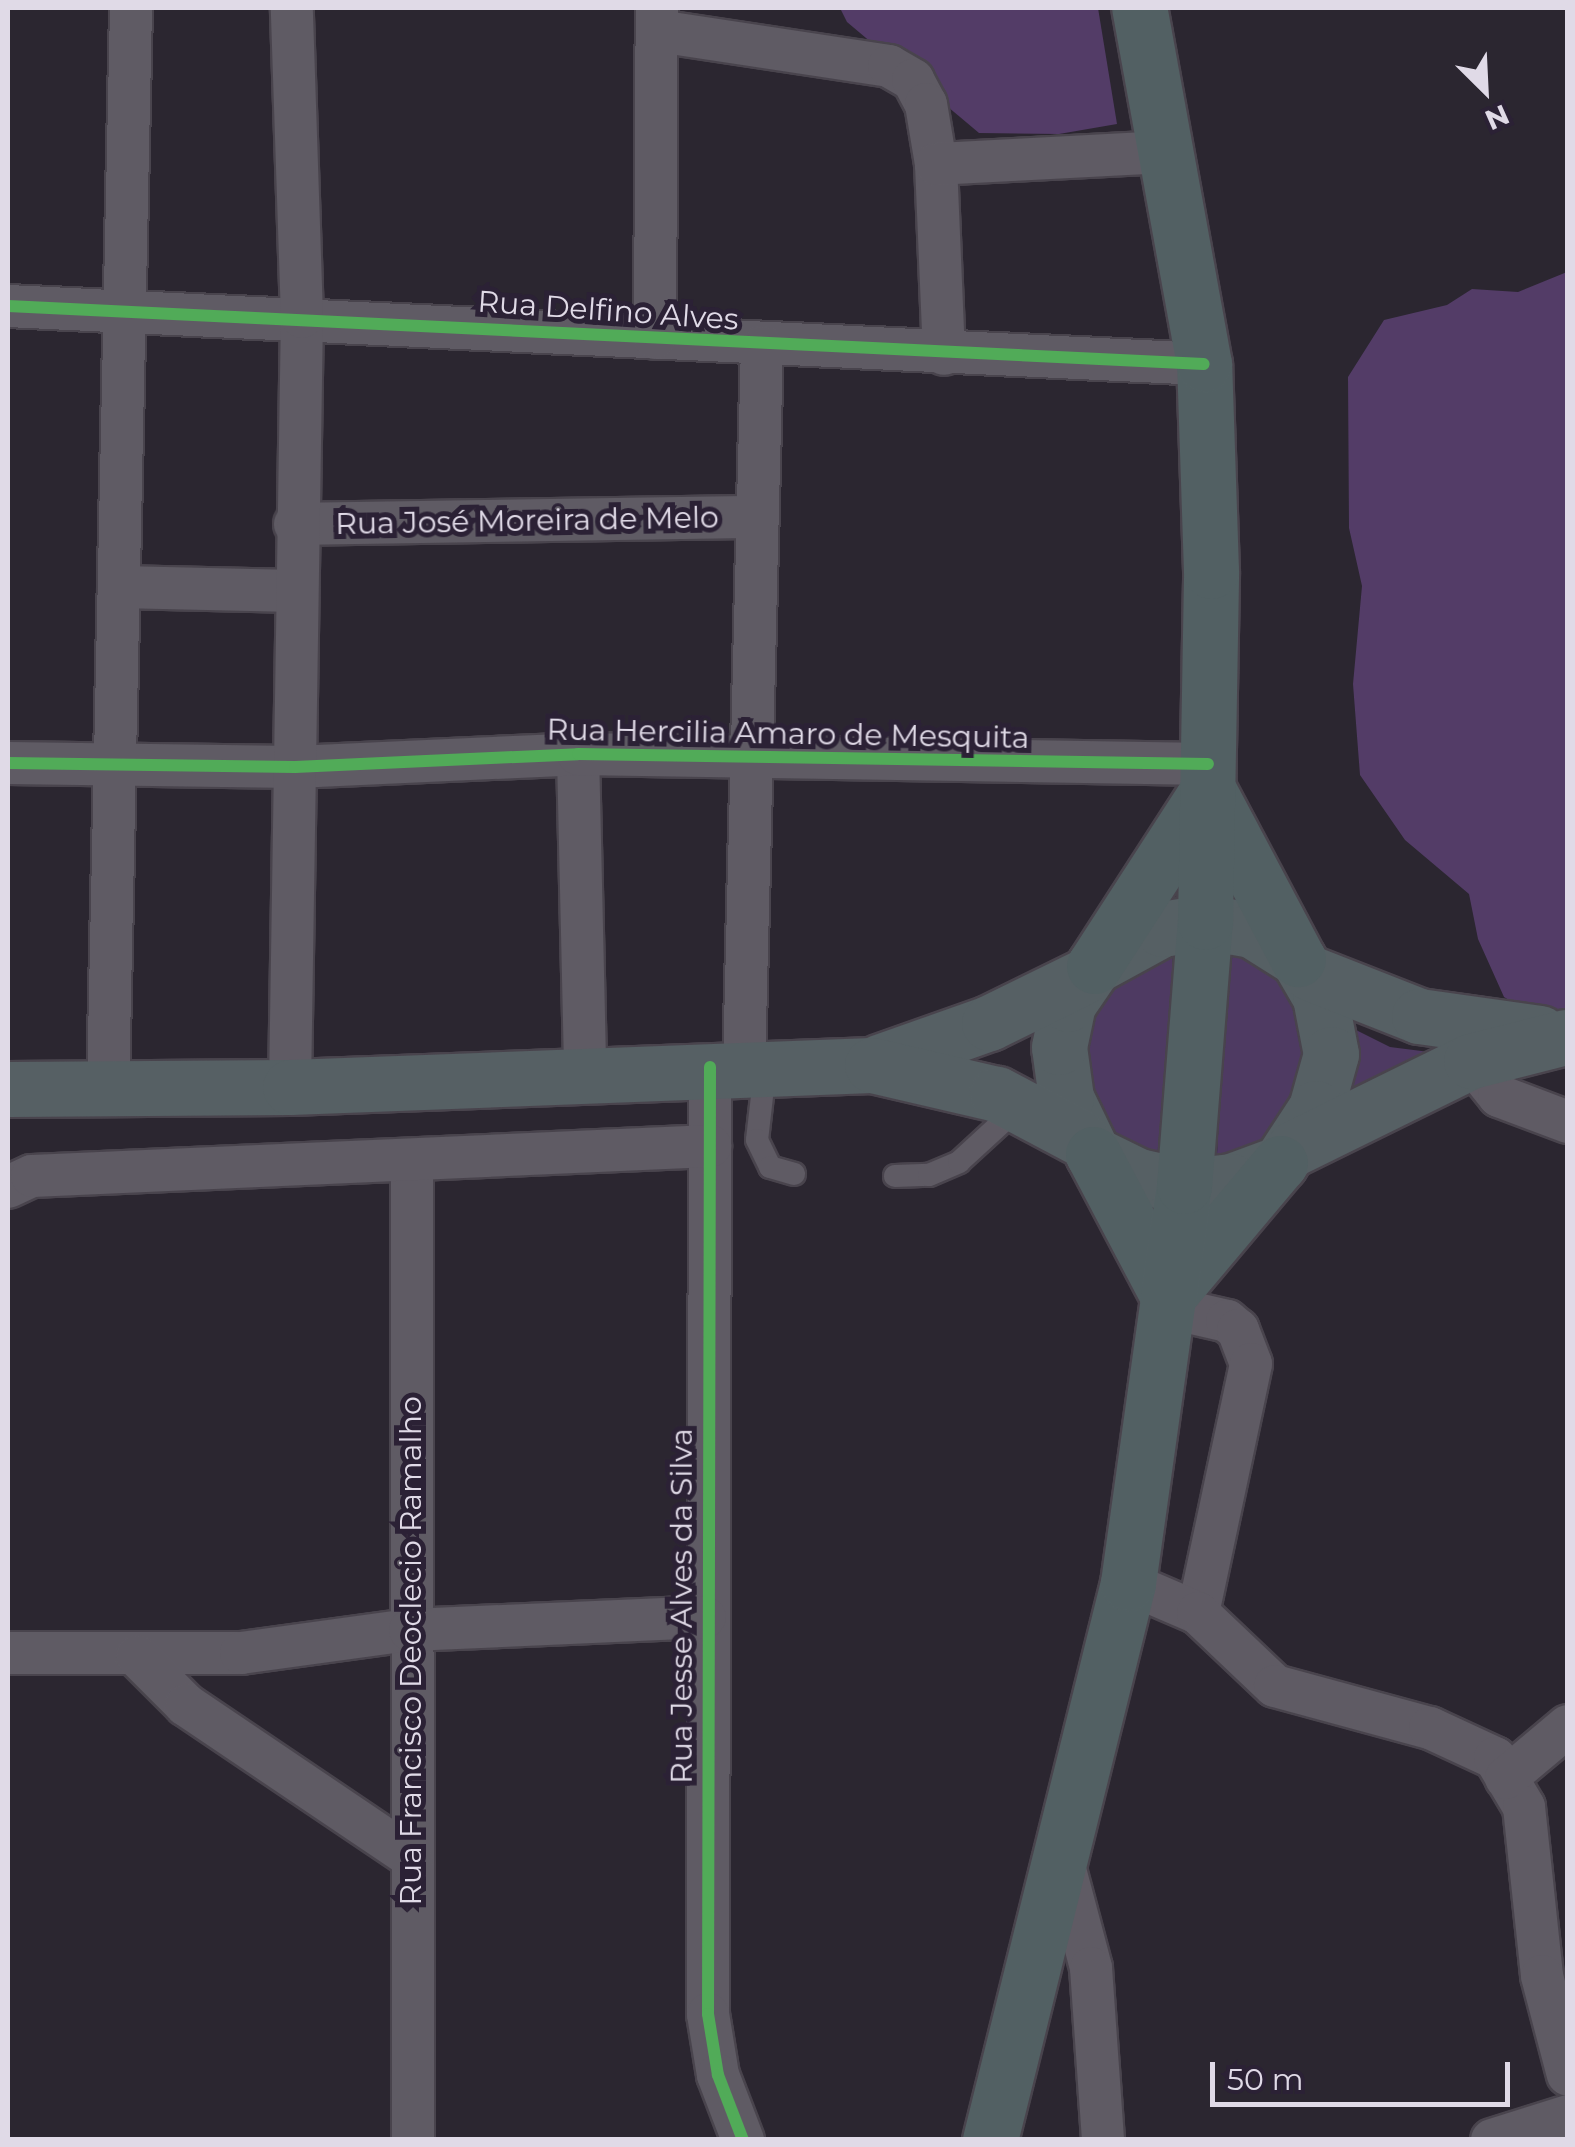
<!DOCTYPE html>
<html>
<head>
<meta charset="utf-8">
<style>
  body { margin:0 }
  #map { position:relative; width:1575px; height:2147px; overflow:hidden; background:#2b2630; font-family:Montserrat,sans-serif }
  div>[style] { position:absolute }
  .green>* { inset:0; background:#4e3a62 }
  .forest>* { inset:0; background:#533c67 }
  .roads { filter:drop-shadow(2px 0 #49444d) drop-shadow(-2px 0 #49444d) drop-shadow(0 2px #49444d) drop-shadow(0 -2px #49444d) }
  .service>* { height:22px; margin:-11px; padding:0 11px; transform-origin:11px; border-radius:11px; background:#5f5b64 }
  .minor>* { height:42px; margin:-21px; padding:0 21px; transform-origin:21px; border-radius:21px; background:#5f5b64 }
  .primary>* { height:55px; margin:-27.5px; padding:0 27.5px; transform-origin:27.5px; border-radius:27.5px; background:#566064 }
  .trunk>* { height:55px; margin:-27.5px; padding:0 27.5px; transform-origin:27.5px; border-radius:27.5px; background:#526063 }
  .cycleway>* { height:12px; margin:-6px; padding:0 6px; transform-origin:6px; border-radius:6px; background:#51ab58 }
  span { translate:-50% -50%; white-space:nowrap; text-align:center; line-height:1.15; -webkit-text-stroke:10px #2b2135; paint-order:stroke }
  .street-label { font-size:30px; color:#e0dae7 }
  .frame { position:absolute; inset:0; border:10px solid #e0dae7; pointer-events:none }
  .north { position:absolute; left:1435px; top:40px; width:100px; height:100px; -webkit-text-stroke:8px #2b2135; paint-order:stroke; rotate:156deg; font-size:28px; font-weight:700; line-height:40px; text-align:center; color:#e0dae7 }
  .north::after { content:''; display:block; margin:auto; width:35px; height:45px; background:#e0dae7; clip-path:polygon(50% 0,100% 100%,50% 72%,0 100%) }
  .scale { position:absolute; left:1210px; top:2062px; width:300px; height:45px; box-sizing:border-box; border:5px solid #e0dae7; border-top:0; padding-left:12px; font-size:30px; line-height:35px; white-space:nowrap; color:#e0dae7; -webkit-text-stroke:8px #2b2135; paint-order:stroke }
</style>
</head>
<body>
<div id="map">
  <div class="green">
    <i style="clip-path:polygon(1174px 935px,1162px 1172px,1115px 1146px,1083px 1103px,1088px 998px)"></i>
    <i style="clip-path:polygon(1228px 938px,1253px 948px,1307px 1007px,1301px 1113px,1216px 1174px)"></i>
    <i style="clip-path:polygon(1346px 1025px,1390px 1047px,1461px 1056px,1350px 1108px,1355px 1054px)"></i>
  </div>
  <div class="forest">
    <i style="clip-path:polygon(840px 8px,1098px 8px,1117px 124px,1059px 134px,979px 133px,847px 22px)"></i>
    <i style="clip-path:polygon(1567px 272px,1567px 1016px,1520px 1007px,1504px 997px,1478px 939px,1469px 894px,1405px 840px,1360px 775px,1353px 684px,1362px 586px,1349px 528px,1348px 377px,1384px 320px,1447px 305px,1472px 289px,1518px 292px)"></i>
  </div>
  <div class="roads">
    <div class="service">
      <i style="left:765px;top:1070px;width:70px;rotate:96.5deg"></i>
      <i style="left:757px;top:1140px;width:30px;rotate:64deg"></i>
      <i style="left:770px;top:1167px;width:25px;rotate:16deg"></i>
      <i style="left:895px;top:1176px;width:34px;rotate:-2deg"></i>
      <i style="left:929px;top:1175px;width:33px;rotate:-23deg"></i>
      <i style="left:959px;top:1162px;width:83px;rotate:-42.6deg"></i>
    </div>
    <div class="minor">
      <i style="left:658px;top:31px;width:234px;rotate:8.6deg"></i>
      <i style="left:889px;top:66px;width:28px;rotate:30deg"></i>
      <i style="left:913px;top:80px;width:27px;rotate:62deg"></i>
      <i style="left:926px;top:104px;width:61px;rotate:80.5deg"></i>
      <i style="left:936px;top:164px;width:190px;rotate:87.6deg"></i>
      <i style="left:936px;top:164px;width:232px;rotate:-3deg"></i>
      <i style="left:8px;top:306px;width:1197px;rotate:2.78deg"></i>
      <i style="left:655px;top:338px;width:330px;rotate:-89.7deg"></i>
      <i style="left:295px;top:524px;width:463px;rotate:-0.9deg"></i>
      <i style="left:119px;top:587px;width:177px;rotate:1.3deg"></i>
      <i style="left:578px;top:754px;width:318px;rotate:88.7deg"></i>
      <i style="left:8px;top:763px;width:287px;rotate:0.8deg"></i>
      <i style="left:295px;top:767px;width:283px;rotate:-2.6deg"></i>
      <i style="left:578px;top:754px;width:630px;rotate:0.91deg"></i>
      <i style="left:1471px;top:1061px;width:45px;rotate:51.3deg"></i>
      <i style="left:1499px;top:1096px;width:74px;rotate:20.6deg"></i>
      <i style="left:744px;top:1066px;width:719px;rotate:-88.57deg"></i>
      <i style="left:710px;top:1067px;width:947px;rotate:90.12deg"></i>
      <i style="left:708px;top:2014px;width:62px;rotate:80.7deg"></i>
      <i style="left:718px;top:2075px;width:70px;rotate:69deg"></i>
      <i style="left:290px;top:1087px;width:770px;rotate:-89.11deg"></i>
      <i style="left:302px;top:317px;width:309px;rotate:-91.9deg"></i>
      <i style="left:108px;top:1088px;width:1080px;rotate:-88.78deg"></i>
      <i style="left:412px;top:1162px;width:978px;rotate:89.94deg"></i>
      <i style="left:8px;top:1187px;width:26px;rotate:-25deg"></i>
      <i style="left:32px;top:1176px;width:679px;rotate:-2.53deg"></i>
      <i style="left:1166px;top:1307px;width:63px;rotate:12.9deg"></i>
      <i style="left:1227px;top:1321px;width:14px;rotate:39deg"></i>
      <i style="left:1238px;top:1330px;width:36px;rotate:69deg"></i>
      <i style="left:1251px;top:1364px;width:255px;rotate:102deg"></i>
      <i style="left:1128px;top:1583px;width:76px;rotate:23.2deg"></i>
      <i style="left:1198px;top:1613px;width:106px;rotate:43.5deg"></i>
      <i style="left:1275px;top:1686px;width:161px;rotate:15.2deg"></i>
      <i style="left:1430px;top:1728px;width:72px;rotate:24.8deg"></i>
      <i style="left:1495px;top:1758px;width:57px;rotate:59.4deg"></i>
      <i style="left:1524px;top:1807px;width:170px;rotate:83.9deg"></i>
      <i style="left:1542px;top:1976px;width:102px;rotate:75.3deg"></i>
      <i style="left:8px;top:1653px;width:233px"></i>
      <i style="left:241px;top:1653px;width:171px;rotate:-7.8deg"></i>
      <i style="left:410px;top:1630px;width:295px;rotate:-2.5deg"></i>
      <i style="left:137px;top:1656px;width:69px;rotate:45deg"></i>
      <i style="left:186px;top:1705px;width:272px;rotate:34deg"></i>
      <i style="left:1506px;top:1778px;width:81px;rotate:-40deg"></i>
      <i style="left:1062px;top:1858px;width:114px;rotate:75.2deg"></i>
      <i style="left:1091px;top:1968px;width:172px;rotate:86deg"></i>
      <i style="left:1492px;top:2140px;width:80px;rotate:-17.5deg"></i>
    </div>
    <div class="primary">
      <i style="left:1205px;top:922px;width:48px;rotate:9.7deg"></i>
      <i style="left:1252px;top:930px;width:54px;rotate:32.2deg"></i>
      <i style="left:1298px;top:959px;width:44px;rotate:59.9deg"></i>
      <i style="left:1320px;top:997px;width:58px;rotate:79.1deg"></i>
      <i style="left:1331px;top:1054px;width:56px;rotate:105.5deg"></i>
      <i style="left:1316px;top:1108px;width:66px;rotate:123.2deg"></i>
      <i style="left:1280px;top:1163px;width:52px;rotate:159.8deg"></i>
      <i style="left:1231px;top:1181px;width:47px;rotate:173.9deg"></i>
      <i style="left:1184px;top:1186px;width:47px;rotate:-167.7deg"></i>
      <i style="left:1138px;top:1176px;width:50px;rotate:-153.9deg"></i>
      <i style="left:1093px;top:1154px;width:62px;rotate:-115.7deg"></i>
      <i style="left:1066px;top:1098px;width:51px;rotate:-97.8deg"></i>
      <i style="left:1059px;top:1047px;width:44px;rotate:-78.2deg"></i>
      <i style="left:1068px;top:1004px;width:46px;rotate:-55.6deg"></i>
      <i style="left:1094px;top:966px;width:77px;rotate:-28.6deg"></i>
      <i style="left:1162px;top:929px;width:44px;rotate:-9.2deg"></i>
      <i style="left:1310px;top:973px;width:117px;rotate:21.5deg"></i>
      <i style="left:1419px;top:1016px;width:122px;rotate:8deg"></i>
      <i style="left:879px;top:1062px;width:117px;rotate:-19.5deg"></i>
      <i style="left:989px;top:1023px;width:105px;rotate:-26.1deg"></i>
      <i style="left:8px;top:1089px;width:282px;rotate:-0.4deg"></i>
      <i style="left:290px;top:1087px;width:582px;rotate:-2.16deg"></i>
      <i style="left:872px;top:1065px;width:128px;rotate:13.1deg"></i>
      <i style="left:997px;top:1094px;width:94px;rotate:27.9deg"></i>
      <i style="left:1294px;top:1148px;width:197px;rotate:-26.2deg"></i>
      <i style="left:1471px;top:1061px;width:98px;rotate:-14.2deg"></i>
    </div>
    <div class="trunk">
      <i style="left:1210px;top:793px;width:188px;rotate:62.1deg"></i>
      <i style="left:1094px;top:966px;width:210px;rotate:-57.1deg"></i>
      <i style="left:1093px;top:1154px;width:161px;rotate:62.2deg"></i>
      <i style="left:1168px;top:1296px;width:174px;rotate:-49.9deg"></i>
      <i style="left:990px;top:2140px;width:574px;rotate:-76.08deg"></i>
      <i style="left:1128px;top:1583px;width:401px;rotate:-82deg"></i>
      <i style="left:1184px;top:1186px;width:265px;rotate:-85.5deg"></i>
      <i style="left:1205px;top:922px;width:351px;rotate:-89deg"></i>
      <i style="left:1211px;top:571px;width:207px;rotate:-91.9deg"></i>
      <i style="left:1204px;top:364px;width:362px;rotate:-100.3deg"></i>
    </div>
  </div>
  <div class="cycleway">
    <i style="left:8px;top:306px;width:1197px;rotate:2.78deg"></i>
    <i style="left:8px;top:763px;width:287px;rotate:0.8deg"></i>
    <i style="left:295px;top:767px;width:283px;rotate:-2.6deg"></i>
    <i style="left:578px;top:754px;width:630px;rotate:0.91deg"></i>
    <i style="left:710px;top:1067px;width:947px;rotate:90.12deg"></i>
    <i style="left:708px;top:2014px;width:62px;rotate:80.7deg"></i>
    <i style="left:718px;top:2075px;width:70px;rotate:69deg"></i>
  </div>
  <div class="street-label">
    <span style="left:608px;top:311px;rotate:4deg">Rua Delfino Alves</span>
    <span style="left:527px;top:521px;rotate:-1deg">Rua José Moreira de Melo</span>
    <span style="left:788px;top:734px;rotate:1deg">Rua Hercilia Amaro de Mesquita</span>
    <span style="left:682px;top:1606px;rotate:-90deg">Rua Jesse Alves da Silva</span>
    <span style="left:411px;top:1651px;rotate:-90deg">Rua Francisco Deoclecio Ramalho</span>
  </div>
  <div class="frame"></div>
  <div class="north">N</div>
  <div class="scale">50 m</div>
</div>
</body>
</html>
